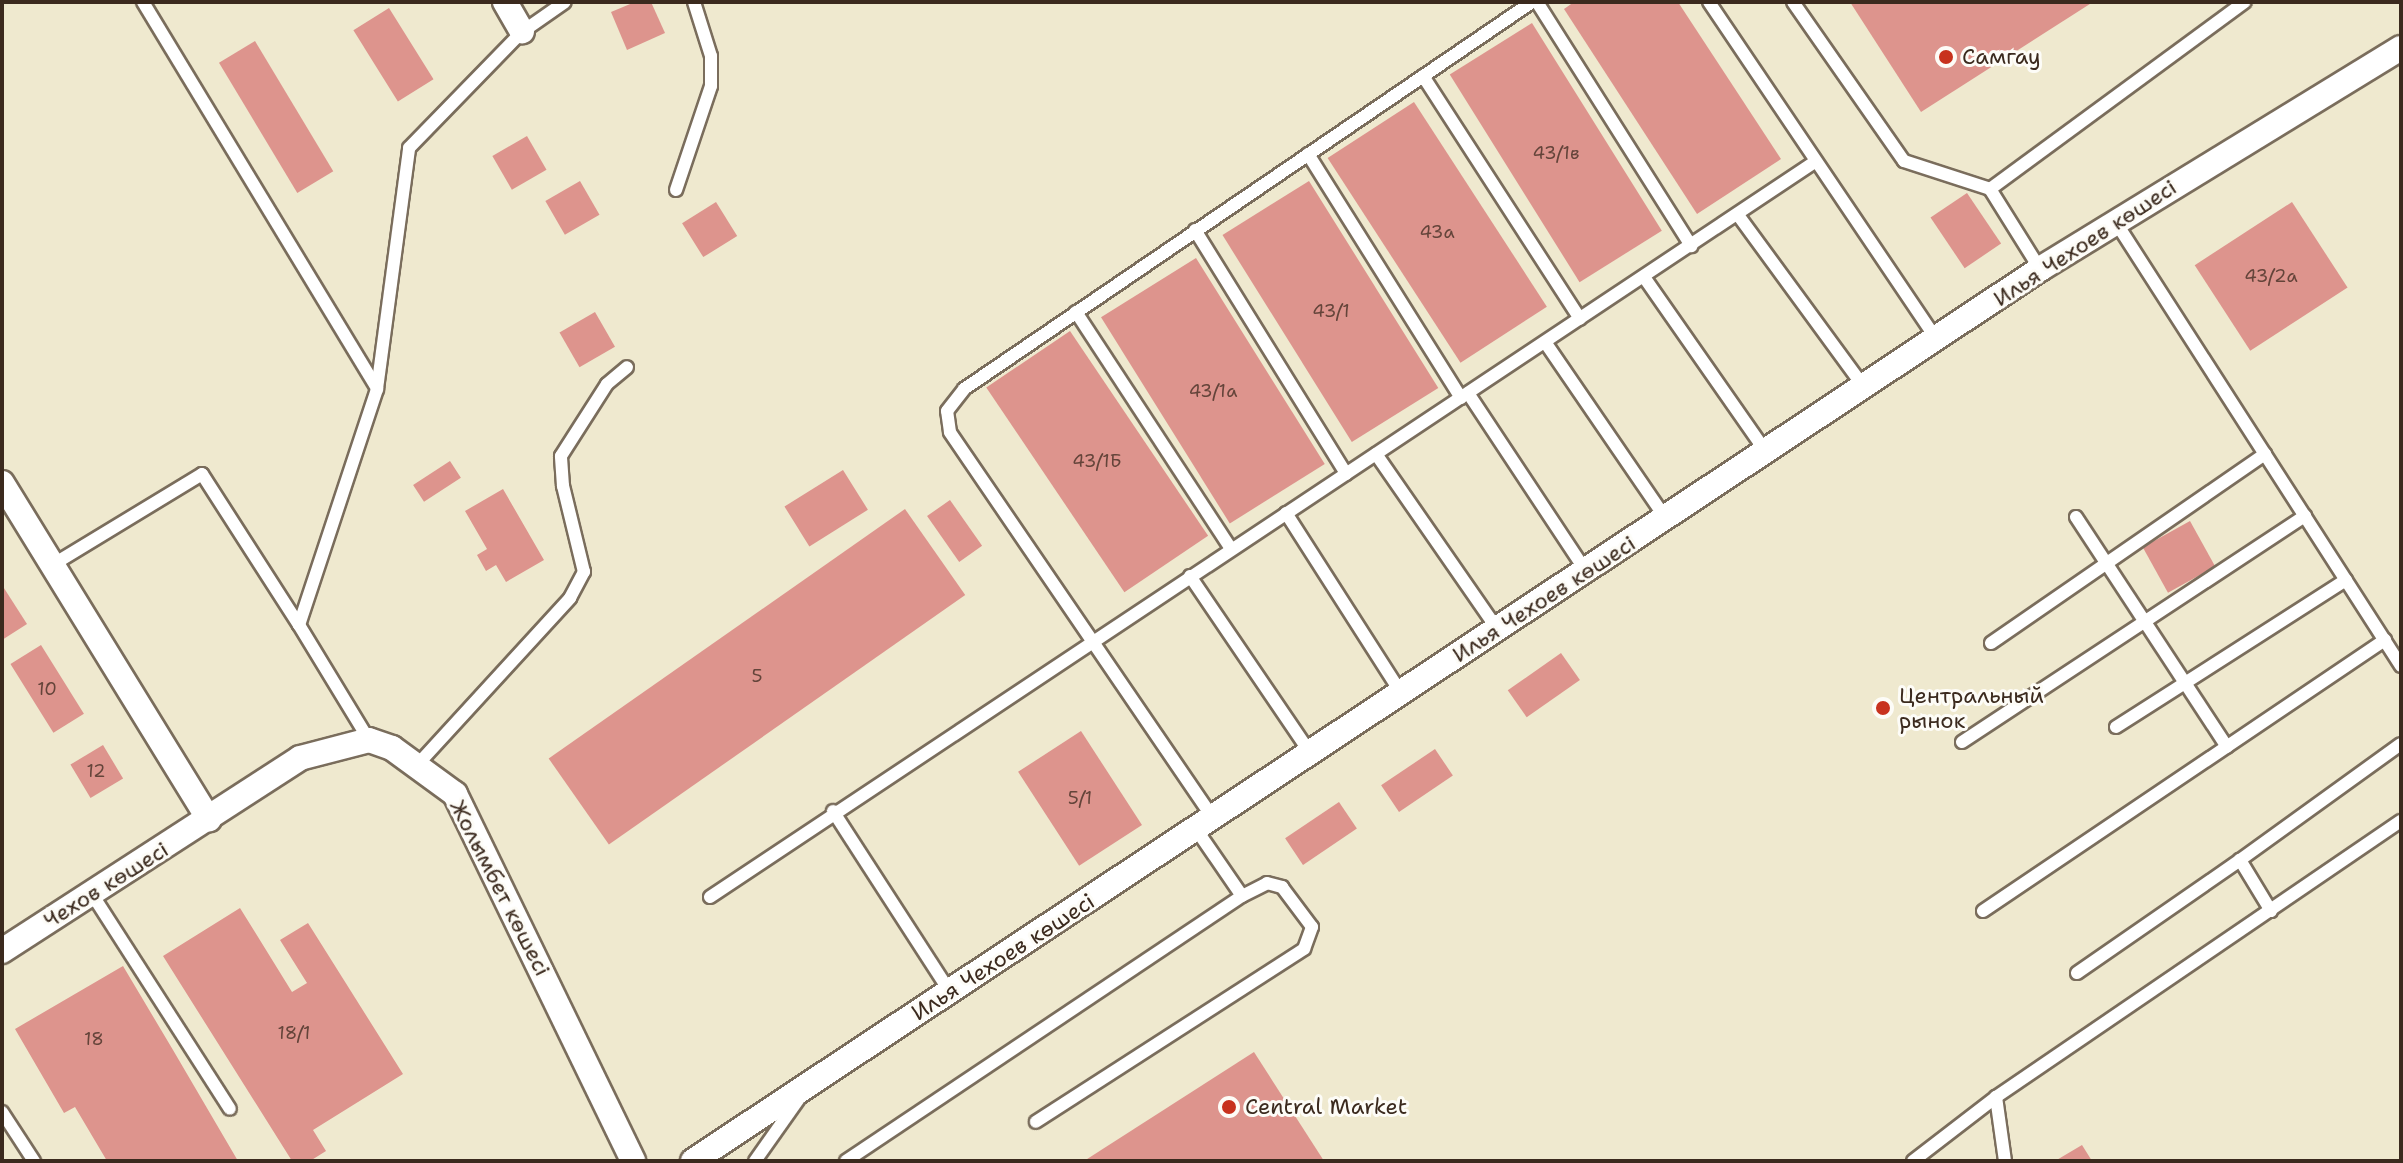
<!DOCTYPE html>
<html>
<head>
<meta charset="utf-8">
<style>
  body { margin:0 }
  #map { position:relative; width:2403px; height:1163px; overflow:hidden; background:#efe9cf; font-family:"Shantell Sans",sans-serif }
  div>[style] { position:absolute }
  .building>* { inset:0; background:#dd948d; transform-origin:0 0 }
  .roads { filter:drop-shadow(2px 0 #7a6d5c) drop-shadow(-2px 0 #7a6d5c) drop-shadow(0 2px #7a6d5c) drop-shadow(0 -2px #7a6d5c) }
  .lane>* { height:12px; margin:-6px; padding:0 6px; transform-origin:6px; border-radius:6px; background:#fff }
  .street>* { height:24px; margin:-12px; padding:0 12px; transform-origin:12px; border-radius:12px; background:#fff }
  .dots>* { width:22px; height:22px; translate:-50% -50%; box-sizing:border-box; border:4px solid #fdfcf7; border-radius:50% }
  span { translate:-50% -50%; white-space:nowrap; text-align:center; line-height:1.15; -webkit-text-stroke:6px #fdfcf7; paint-order:stroke }
  .number-label { font-size:18px; color:#64443a }
  .number-label span { -webkit-text-stroke-width:0 }
  .poi-label { font-size:22px; color:#3b2a1e }
  .left { translate:0 -50%; text-align:left }
  .street-label { font-size:22px; color:#3b2a1e }
  .frame { position:absolute; inset:0; border:4px solid #3b2a1e; pointer-events:none }
</style>
</head>
<body>
<div id="map">
  <div class="building">
    <i style="clip-path:polygon(635px 2px,651px 2px,665px 33px,627px 50px,611px 12px)"></i>
    <i style="clip-path:polygon(1574px 2px,1678px 2px,1781px 159px,1697px 214px,1564px 9px)"></i>
    <i style="clip-path:polygon(1850px 2px,2093px 2px,1921px 112px)"></i>
    <i style="left:389px;top:8px;width:84px;height:42px;rotate:58deg"></i>
    <i style="left:1532px;top:23px;width:245px;height:97px;rotate:58deg"></i>
    <i style="left:255px;top:41px;width:152px;height:42px;rotate:59deg"></i>
    <i style="left:1414px;top:102px;width:244px;height:103px;rotate:57deg"></i>
    <i style="left:527px;top:136px;width:39px;height:40px;rotate:60deg"></i>
    <i style="left:580px;top:181px;width:39px;height:40px;rotate:60deg"></i>
    <i style="left:1309px;top:181px;width:244px;height:102px;rotate:58deg"></i>
    <i style="left:1967px;top:193px;width:61px;height:44px;rotate:56deg"></i>
    <i style="left:716px;top:202px;width:40px;height:40px;rotate:58deg"></i>
    <i style="left:2292px;top:202px;width:102px;height:116px;rotate:57deg"></i>
    <i style="left:1196px;top:258px;width:243px;height:112px;rotate:58deg"></i>
    <i style="left:595px;top:312px;width:40px;height:41px;rotate:60deg"></i>
    <i style="left:1070px;top:331px;width:247px;height:101px;rotate:56deg"></i>
    <i style="left:450px;top:461px;width:20px;height:44px;rotate:57deg"></i>
    <i style="left:843px;top:470px;width:47px;height:69px;rotate:58deg"></i>
    <i style="clip-path:polygon(503px 489px,544px 560px,506px 582px,496px 565px,486px 571px,477px 555px,487px 549px,465px 511px)"></i>
    <i style="left:950px;top:500px;width:56px;height:28px;rotate:55deg"></i>
    <i style="left:905px;top:509px;width:105px;height:435px;rotate:55deg"></i>
    <i style="left:2190px;top:521px;width:52px;height:54px;rotate:61deg"></i>
    <i style="clip-path:polygon(2px 585px,27px 624px,2px 640px)"></i>
    <i style="left:41px;top:645px;width:81px;height:36px;rotate:58deg"></i>
    <i style="left:1561px;top:653px;width:33px;height:65px;rotate:55deg"></i>
    <i style="left:1081px;top:731px;width:112px;height:75px;rotate:57deg"></i>
    <i style="left:103px;top:745px;width:39px;height:38px;rotate:59deg"></i>
    <i style="left:1435px;top:749px;width:32px;height:65px;rotate:56deg"></i>
    <i style="left:1339px;top:802px;width:32px;height:65px;rotate:56deg"></i>
    <i style="clip-path:polygon(240px 908px,292px 992px,307px 983px,280px 940px,308px 923px,403px 1074px,313px 1130px,326px 1151px,310px 1161px,292px 1161px,163px 956px)"></i>
    <i style="clip-path:polygon(123px 966px,173px 1050px,238px 1161px,107px 1161px,75px 1107px,64px 1113px,15px 1029px)"></i>
    <i style="clip-path:polygon(1254px 1052px,1324px 1161px,1084px 1161px)"></i>
    <i style="clip-path:polygon(2082px 1145px,2092px 1161px,2055px 1161px)"></i>
  </div>
  <div class="roads">
    <div class="lane">
      <i style="left:143px;top:2px;width:452px;rotate:58.8deg"></i>
      <i style="left:1537px;top:2px;width:289px;rotate:57.7deg"></i>
      <i style="left:1709px;top:2px;width:408px;rotate:56deg"></i>
      <i style="left:1793px;top:2px;width:194px;rotate:55.1deg"></i>
      <i style="left:1904px;top:161px;width:90px;rotate:18deg"></i>
      <i style="left:1423px;top:76px;width:289px;rotate:57.1deg"></i>
      <i style="left:1308px;top:154px;width:288px;rotate:57.9deg"></i>
      <i style="left:676px;top:190px;width:110px;rotate:-71.4deg"></i>
      <i style="left:711px;top:86px;width:30px;rotate:-90deg"></i>
      <i style="left:711px;top:56px;width:57px;rotate:-107.5deg"></i>
      <i style="left:1738px;top:215px;width:213px;rotate:53.8deg"></i>
      <i style="left:2115px;top:221px;width:529px;rotate:57.27deg"></i>
      <i style="left:1195px;top:230px;width:287px;rotate:58.2deg"></i>
      <i style="left:2040px;top:269px;width:94px;rotate:-122deg"></i>
      <i style="left:1990px;top:189px;width:316px;rotate:-36.3deg"></i>
      <i style="left:1644px;top:277px;width:213px;rotate:55.1deg"></i>
      <i style="left:1076px;top:312px;width:283px;rotate:56.8deg"></i>
      <i style="left:1545px;top:342px;width:214px;rotate:55.6deg"></i>
      <i style="left:1468px;top:393px;width:214px;rotate:56.5deg"></i>
      <i style="left:1376px;top:454px;width:214px;rotate:55.3deg"></i>
      <i style="left:1286px;top:513px;width:214px;rotate:57.4deg"></i>
      <i style="left:2076px;top:517px;width:275px;rotate:56.7deg"></i>
      <i style="left:49px;top:567px;width:179px;rotate:-31.3deg"></i>
      <i style="left:202px;top:474px;width:179px;rotate:57.3deg"></i>
      <i style="left:1190px;top:576px;width:215px;rotate:55.8deg"></i>
      <i style="left:1991px;top:643px;width:333px;rotate:-34.6deg"></i>
      <i style="left:2116px;top:727px;width:273px;rotate:-32.6deg"></i>
      <i style="left:369px;top:740px;width:135px;rotate:-121.3deg"></i>
      <i style="left:299px;top:625px;width:249px;rotate:-71.7deg"></i>
      <i style="left:377px;top:389px;width:243px;rotate:-82.4deg"></i>
      <i style="left:409px;top:148px;width:162px;rotate:-45.8deg"></i>
      <i style="left:522px;top:32px;width:52px;rotate:-34.9deg"></i>
      <i style="left:1962px;top:742px;width:411px;rotate:-33.4deg"></i>
      <i style="left:419px;top:763px;width:224px;rotate:-47.5deg"></i>
      <i style="left:570px;top:598px;width:30px;rotate:-62deg"></i>
      <i style="left:584px;top:572px;width:89px;rotate:-103.7deg"></i>
      <i style="left:563px;top:486px;width:30px;rotate:-94deg"></i>
      <i style="left:561px;top:456px;width:85px;rotate:-57.4deg"></i>
      <i style="left:607px;top:384px;width:26px;rotate:-40deg"></i>
      <i style="left:833px;top:811px;width:216px;rotate:57.1deg"></i>
      <i style="left:1213px;top:818px;width:467px;rotate:-124.3deg"></i>
      <i style="left:950px;top:432px;width:21px;rotate:-98deg"></i>
      <i style="left:947px;top:411px;width:28px;rotate:-52deg"></i>
      <i style="left:964px;top:389px;width:687px;rotate:-34.27deg"></i>
      <i style="left:1196px;top:829px;width:81px;rotate:55.5deg"></i>
      <i style="left:92px;top:894px;width:255px;rotate:57.3deg"></i>
      <i style="left:710px;top:897px;width:1325px;rotate:-33.64deg"></i>
      <i style="left:1983px;top:911px;width:485px;rotate:-34deg"></i>
      <i style="left:2271px;top:911px;width:60px;rotate:-121.3deg"></i>
      <i style="left:2240px;top:860px;width:198px;rotate:-35.8deg"></i>
      <i style="left:2077px;top:973px;width:198px;rotate:-34.7deg"></i>
      <i style="left:2px;top:1112px;width:59px;rotate:56.9deg"></i>
      <i style="left:755px;top:1161px;width:75px;rotate:-54.8deg"></i>
      <i style="left:846px;top:1161px;width:476px;rotate:-33.8deg"></i>
      <i style="left:1242px;top:896px;width:28px;rotate:-27deg"></i>
      <i style="left:1267px;top:883px;width:16px;rotate:15deg"></i>
      <i style="left:1282px;top:887px;width:50px;rotate:53.1deg"></i>
      <i style="left:1312px;top:927px;width:23px;rotate:110deg"></i>
      <i style="left:1304px;top:949px;width:319px;rotate:147.2deg"></i>
      <i style="left:1913px;top:1161px;width:105px;rotate:-37.6deg"></i>
      <i style="left:2005px;top:1161px;width:65px;rotate:-98deg"></i>
      <i style="left:1996px;top:1097px;width:490px;rotate:-34.3deg"></i>
    </div>
    <div class="street">
      <i style="left:505px;top:2px;width:34px;rotate:60deg"></i>
      <i style="left:2px;top:483px;width:395px;rotate:58.4deg"></i>
      <i style="left:2px;top:951px;width:355px;rotate:-32.9deg"></i>
      <i style="left:300px;top:758px;width:71px;rotate:-14.6deg"></i>
      <i style="left:369px;top:740px;width:24px;rotate:19deg"></i>
      <i style="left:392px;top:748px;width:78px;rotate:36.1deg"></i>
      <i style="left:455px;top:794px;width:408px;rotate:64.1deg"></i>
      <i style="left:693px;top:1161px;width:1616px;rotate:-33.51deg"></i>
      <i style="left:2040px;top:269px;width:423px;rotate:-31.5deg"></i>
    </div>
  </div>
  <div class="dots">
    <i style="left:1946px;top:57px;background:#c8321e"></i>
    <i style="left:1883px;top:708px;background:#c8321e"></i>
    <i style="left:1229px;top:1107px;background:#c8321e"></i>
  </div>
  <div class="number-label">
    <span style="left:1556px;top:153px">43/1в</span>
    <span style="left:1437px;top:232px">43а</span>
    <span style="left:2271px;top:276px">43/2а</span>
    <span style="left:1331px;top:311px">43/1</span>
    <span style="left:1213px;top:391px">43/1а</span>
    <span style="left:1097px;top:461px">43/1Б</span>
    <span style="left:757px;top:676px">5</span>
    <span style="left:47px;top:689px">10</span>
    <span style="left:96px;top:771px">12</span>
    <span style="left:1080px;top:798px">5/1</span>
    <span style="left:294px;top:1033px">18/1</span>
    <span style="left:94px;top:1039px">18</span>
  </div>
  <div class="poi-label">
    <span class="left" style="left:1962px;top:57px">Самгау</span>
    <span class="left" style="left:1899px;top:708px">Центральный<br>рынок</span>
    <span class="left" style="left:1245px;top:1107px">Central Market</span>
  </div>
  <div class="street-label">
    <span style="left:2085px;top:243px;rotate:-33deg">Илья Чехоев көшесі</span>
    <span style="left:1544px;top:599px;rotate:-33deg">Илья Чехоев көшесі</span>
    <span style="left:106px;top:885px;rotate:-32deg">Чехов көшесі</span>
    <span style="left:500px;top:888px;rotate:63deg">Жолымбет көшесі</span>
    <span style="left:1003px;top:957px;rotate:-33deg">Илья Чехоев көшесі</span>
  </div>
  <div class="frame"></div>
</div>
</body>
</html>
